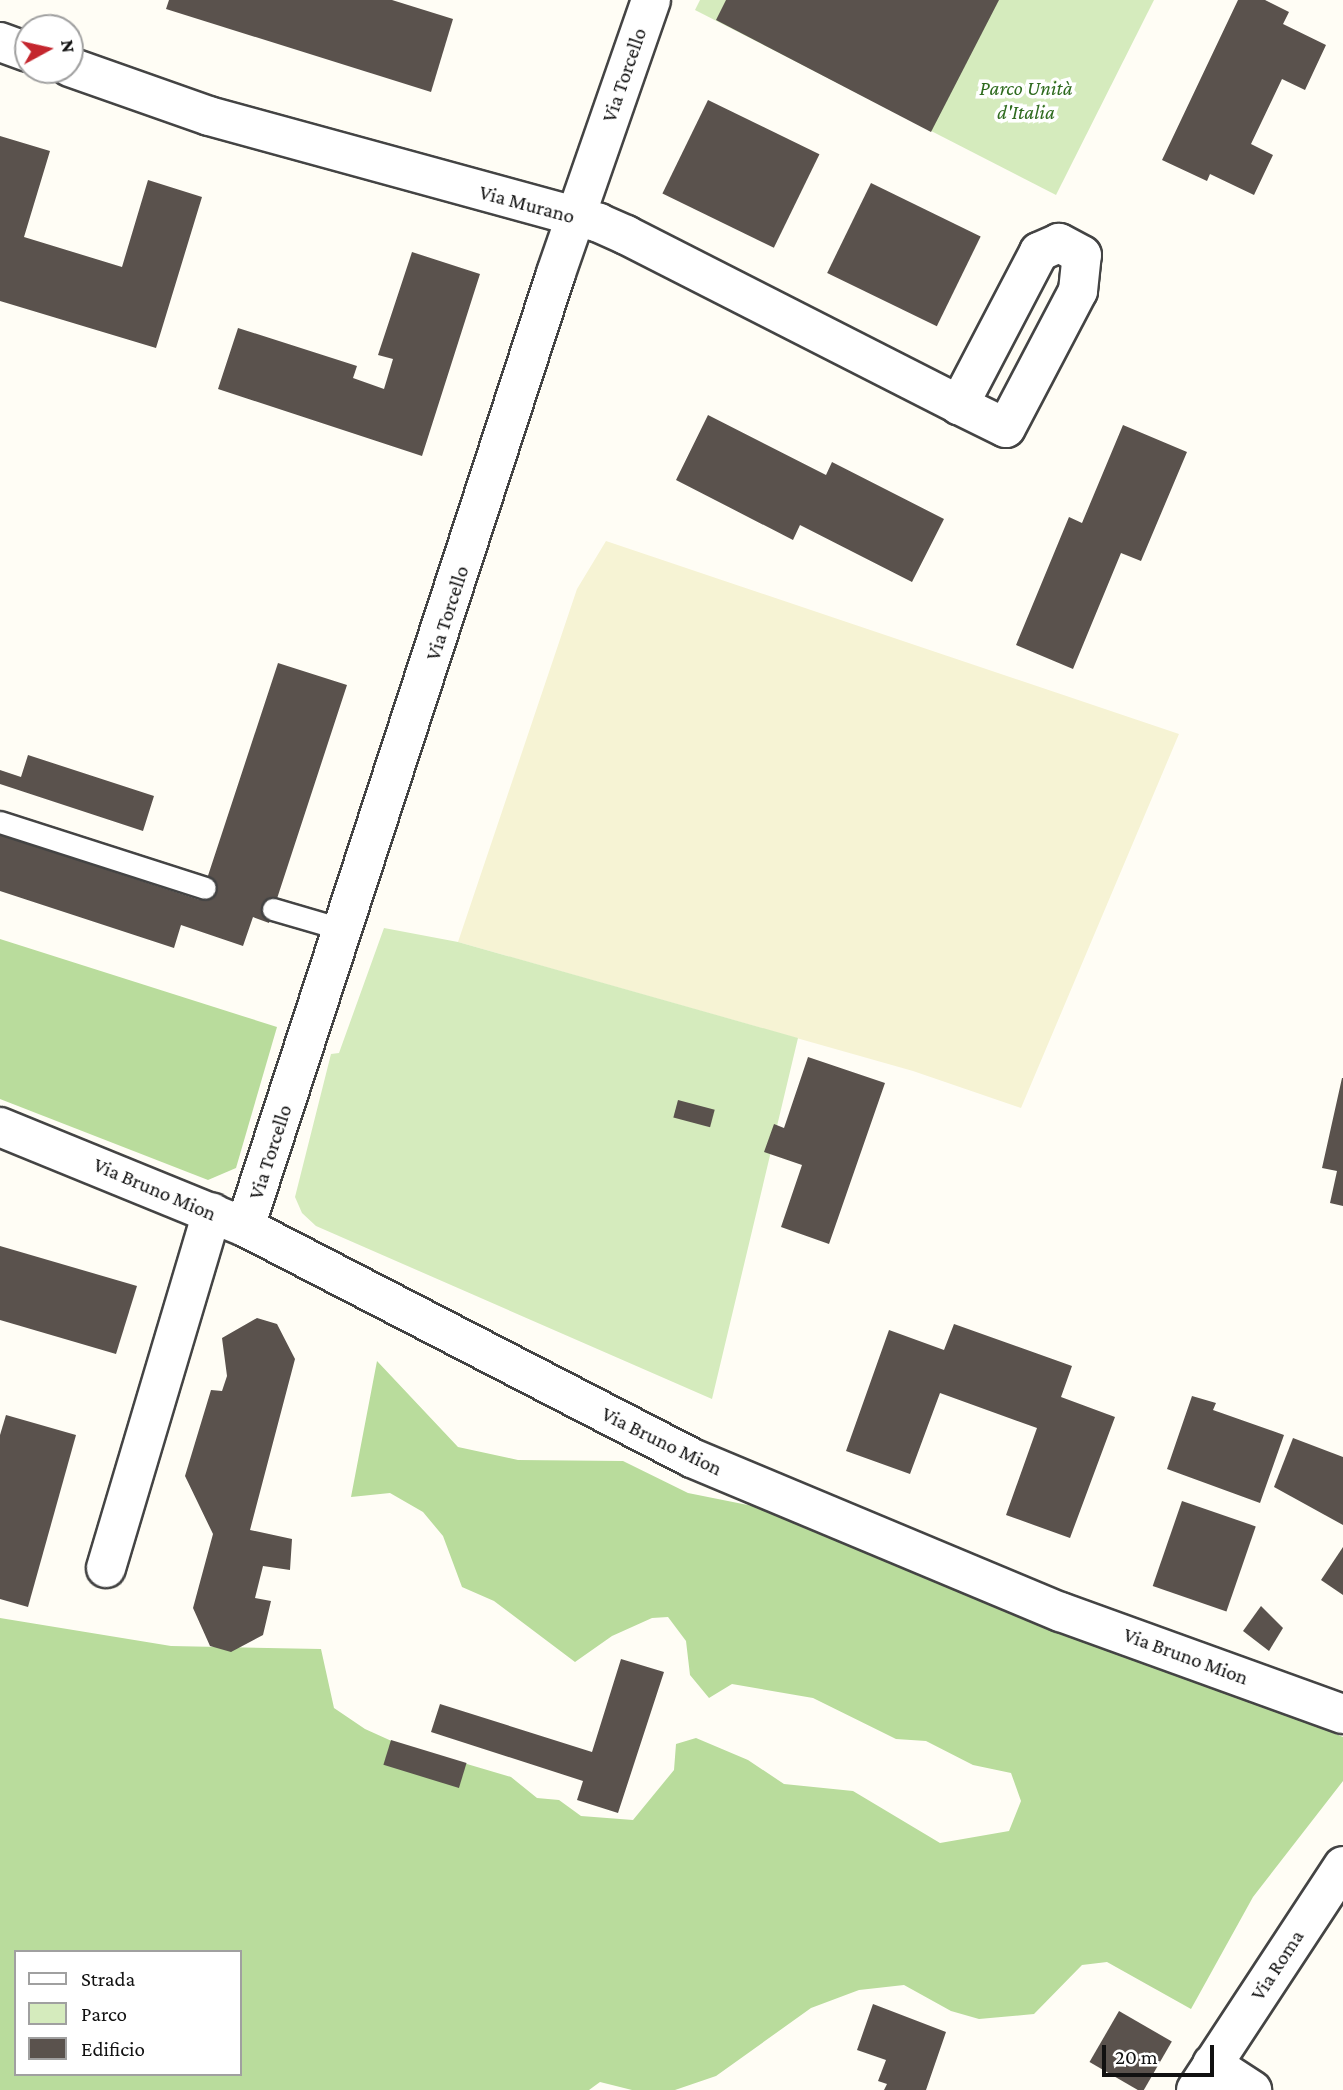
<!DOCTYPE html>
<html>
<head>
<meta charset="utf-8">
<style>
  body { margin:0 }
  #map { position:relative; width:1343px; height:2090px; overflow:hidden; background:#fffdf5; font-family:"Crimson Pro",serif }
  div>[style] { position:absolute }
  .farmland>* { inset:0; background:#f6f3d4 }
  .green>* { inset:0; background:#d5ebbd }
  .forest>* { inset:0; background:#b9dc9c }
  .building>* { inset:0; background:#5a524d; transform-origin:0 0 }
  .roads { filter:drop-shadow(2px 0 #444) drop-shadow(-2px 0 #444) drop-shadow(0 2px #444) drop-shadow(0 -2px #444) }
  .service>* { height:21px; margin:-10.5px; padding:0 10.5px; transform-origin:10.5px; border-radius:10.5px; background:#fff }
  .minor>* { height:38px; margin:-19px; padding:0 19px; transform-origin:19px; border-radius:19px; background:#fff }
  .tertiary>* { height:38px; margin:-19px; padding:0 19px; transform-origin:19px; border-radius:19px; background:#fff }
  span { translate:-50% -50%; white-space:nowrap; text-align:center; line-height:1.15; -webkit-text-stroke:7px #fff; paint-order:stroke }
  .street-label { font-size:21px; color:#111 }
  .park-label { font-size:21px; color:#2f6b1f; font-style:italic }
  .legend { position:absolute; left:14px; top:1950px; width:228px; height:126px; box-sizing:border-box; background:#fff; border:2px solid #a0a0a0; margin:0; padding:9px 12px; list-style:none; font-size:21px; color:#111 }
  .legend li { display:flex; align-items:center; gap:14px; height:35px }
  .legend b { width:35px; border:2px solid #a0a0a0 }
  .north { position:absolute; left:14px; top:14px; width:70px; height:70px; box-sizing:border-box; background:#fff; border:2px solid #a0a0a0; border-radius:50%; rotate:82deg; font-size:19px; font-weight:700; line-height:28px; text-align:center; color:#111 }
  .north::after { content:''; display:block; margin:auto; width:24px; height:32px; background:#c4262e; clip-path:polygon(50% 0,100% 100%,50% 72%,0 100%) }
  .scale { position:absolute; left:1102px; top:2045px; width:112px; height:32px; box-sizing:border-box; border:4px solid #111; border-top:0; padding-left:9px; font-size:21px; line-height:24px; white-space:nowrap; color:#111; -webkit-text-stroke:5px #fff; paint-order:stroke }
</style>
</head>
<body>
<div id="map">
  <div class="farmland">
    <i style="clip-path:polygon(606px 541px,1179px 734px,1021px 1108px,913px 1071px,458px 942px,577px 589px)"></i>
  </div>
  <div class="green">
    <i style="clip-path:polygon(700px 0,1154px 0,1056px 195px,695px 10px)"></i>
    <i style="clip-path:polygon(384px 928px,458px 942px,798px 1038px,712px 1399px,316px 1226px,302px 1213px,295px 1197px,331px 1054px,339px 1053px)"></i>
  </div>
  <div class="forest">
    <i style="clip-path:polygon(0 939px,277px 1027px,236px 1168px,208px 1180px,0 1099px)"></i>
    <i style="clip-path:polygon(evenodd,377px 1361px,458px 1447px,518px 1460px,623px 1461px,688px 1493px,773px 1510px,1343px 1737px,1343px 1781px,1253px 1897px,1191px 2009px,1107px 1962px,1082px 1965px,1034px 2014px,979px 2019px,951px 2011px,904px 1985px,859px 1990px,811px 2008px,716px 2076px,675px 2090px,632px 2090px,600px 2082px,589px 2090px,0 2090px,0 1618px,171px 1646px,321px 1649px,334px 1708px,365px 1729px,396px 1743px,511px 1777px,537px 1798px,559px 1800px,581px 1816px,633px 1820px,674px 1770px,676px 1744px,696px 1738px,748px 1760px,784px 1784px,853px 1791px,940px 1843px,1009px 1831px,1021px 1801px,1011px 1773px,973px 1765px,926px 1741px,896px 1739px,813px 1698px,732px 1684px,709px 1698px,690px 1675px,686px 1641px,668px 1617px,652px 1618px,612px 1636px,575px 1662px,494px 1601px,462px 1587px,443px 1536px,423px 1512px,390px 1493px,351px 1497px,377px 1361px,16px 1952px,240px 1952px,240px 2074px,16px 2074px,16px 1952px)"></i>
  </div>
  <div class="building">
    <i style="clip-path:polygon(169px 0,392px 0,453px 19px,431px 92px,166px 9px)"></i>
    <i style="clip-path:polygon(726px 0,999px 0,931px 132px,716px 20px)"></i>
    <i style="clip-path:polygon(1238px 0,1265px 0,1289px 12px,1283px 24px,1326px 45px,1305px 90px,1282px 79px,1251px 144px,1273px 155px,1254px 195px,1210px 174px,1207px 181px,1162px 160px)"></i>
    <i style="left:708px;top:100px;width:124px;height:104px;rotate:26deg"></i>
    <i style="clip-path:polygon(0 136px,50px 151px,24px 237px,122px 267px,148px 180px,202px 197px,156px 348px,0 301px)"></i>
    <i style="left:871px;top:183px;width:122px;height:100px;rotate:26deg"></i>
    <i style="clip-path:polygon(412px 252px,480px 274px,422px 456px,218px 389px,238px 328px,357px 366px,353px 378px,384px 389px,393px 359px,378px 355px)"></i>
    <i style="clip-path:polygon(708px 415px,826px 475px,832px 462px,944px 519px,912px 582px,800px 525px,793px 540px,676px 480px)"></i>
    <i style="clip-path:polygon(1123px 425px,1187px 452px,1141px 561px,1121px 553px,1073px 669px,1016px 645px,1069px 517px,1082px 523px)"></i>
    <i style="clip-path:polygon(278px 663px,347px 685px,269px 923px,253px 917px,243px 946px,181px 925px,174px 948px,0 891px,0 835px,200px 900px)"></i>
    <i style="clip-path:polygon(28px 755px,154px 796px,143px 831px,0 784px,0 770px,21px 777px)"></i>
    <i style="clip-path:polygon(808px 1057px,885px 1083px,829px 1244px,781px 1227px,802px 1165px,764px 1152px,774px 1124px,784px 1128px)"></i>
    <i style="clip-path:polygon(1342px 1078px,1343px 1078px,1343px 1206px,1330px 1203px,1337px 1171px,1322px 1168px)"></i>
    <i style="left:678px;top:1100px;width:38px;height:18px;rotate:15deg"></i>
    <i style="clip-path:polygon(0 1246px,137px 1286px,116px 1354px,0 1320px)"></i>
    <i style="clip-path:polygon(257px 1318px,277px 1324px,295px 1359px,250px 1530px,292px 1539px,290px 1570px,263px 1566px,255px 1598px,271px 1601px,263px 1635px,231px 1652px,210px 1646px,193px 1608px,213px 1534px,185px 1476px,211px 1390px,222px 1391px,227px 1376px,222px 1338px)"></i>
    <i style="clip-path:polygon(954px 1324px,1072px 1366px,1061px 1397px,1115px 1417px,1070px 1538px,1006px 1515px,1037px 1428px,940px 1393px,910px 1474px,846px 1451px,889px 1330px,944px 1350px)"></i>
    <i style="clip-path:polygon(1192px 1396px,1216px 1403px,1213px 1410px,1284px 1435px,1260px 1503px,1167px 1469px)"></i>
    <i style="clip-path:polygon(6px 1415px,76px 1435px,28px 1607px,0 1599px,0 1435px)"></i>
    <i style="clip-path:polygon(1293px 1438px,1343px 1457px,1343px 1525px,1274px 1487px)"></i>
    <i style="left:1182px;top:1501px;width:78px;height:90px;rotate:19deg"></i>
    <i style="clip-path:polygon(1343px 1547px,1343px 1595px,1321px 1580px)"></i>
    <i style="clip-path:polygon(1261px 1606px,1283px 1628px,1269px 1651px,1243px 1631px)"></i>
    <i style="clip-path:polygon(621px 1659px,664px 1672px,618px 1813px,577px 1800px,583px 1781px,431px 1732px,440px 1704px,592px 1752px)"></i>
    <i style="left:391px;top:1740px;width:79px;height:26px;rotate:17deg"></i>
    <i style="clip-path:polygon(873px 2004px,946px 2032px,926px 2090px,884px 2090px,887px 2084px,878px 2081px,886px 2060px,857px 2050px)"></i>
    <i style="left:1119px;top:2011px;width:61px;height:59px;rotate:30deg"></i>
  </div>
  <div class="roads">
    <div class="service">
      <i style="left:0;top:822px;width:215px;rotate:17.8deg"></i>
      <i style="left:273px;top:909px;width:75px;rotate:16.3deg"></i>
    </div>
    <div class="minor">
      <i style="left:0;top:42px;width:30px;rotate:20deg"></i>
      <i style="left:70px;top:67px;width:147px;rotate:19.4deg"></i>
      <i style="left:209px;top:116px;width:404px;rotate:15.3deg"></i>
      <i style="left:599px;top:223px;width:30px;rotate:24deg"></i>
      <i style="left:626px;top:235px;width:374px;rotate:27deg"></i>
      <i style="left:959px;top:405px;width:52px;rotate:26.1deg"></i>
      <i style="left:1006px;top:428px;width:155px;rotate:-62.3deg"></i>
      <i style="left:1078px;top:291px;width:36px;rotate:-84deg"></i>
      <i style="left:1082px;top:255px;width:26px;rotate:-152deg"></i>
      <i style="left:1059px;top:243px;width:22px;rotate:156deg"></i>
      <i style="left:1039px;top:252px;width:173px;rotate:117.6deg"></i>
      <i style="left:0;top:1127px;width:265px;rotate:22.2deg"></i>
      <i style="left:245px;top:1227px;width:503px;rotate:27.33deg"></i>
      <i style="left:692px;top:1458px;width:400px;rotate:22.7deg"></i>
      <i style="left:1061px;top:1612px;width:300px;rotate:19.9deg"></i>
      <i style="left:245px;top:1227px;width:1003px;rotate:-71.94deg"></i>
      <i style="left:556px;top:273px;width:289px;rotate:-70.8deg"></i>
      <i style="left:106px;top:1568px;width:371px;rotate:-73.4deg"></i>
      <i style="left:1212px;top:2064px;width:48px;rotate:33deg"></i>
    </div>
    <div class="tertiary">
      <i style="left:1196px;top:2090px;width:268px;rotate:-56.7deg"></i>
    </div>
  </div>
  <div class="street-label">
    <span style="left:624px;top:75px;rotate:-71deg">Via Torcello</span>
    <span style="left:527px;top:204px;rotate:15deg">Via Murano</span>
    <span style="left:447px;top:613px;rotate:-72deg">Via Torcello</span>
    <span style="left:270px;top:1152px;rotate:-72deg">Via Torcello</span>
    <span style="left:155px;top:1189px;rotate:23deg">Via Bruno Mion</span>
    <span style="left:662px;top:1441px;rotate:26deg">Via Bruno Mion</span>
    <span style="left:1186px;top:1656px;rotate:20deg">Via Bruno Mion</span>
    <span style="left:1277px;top:1965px;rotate:-57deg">Via Roma</span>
  </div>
  <div class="park-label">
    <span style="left:1026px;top:100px">Parco Unità<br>d'Italia</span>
  </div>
  <ul class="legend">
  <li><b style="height:9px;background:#fff"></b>Strada</li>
  <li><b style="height:19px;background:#d5ebbd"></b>Parco</li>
  <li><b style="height:19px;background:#5a524d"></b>Edificio</li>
  </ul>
  <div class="north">N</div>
  <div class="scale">20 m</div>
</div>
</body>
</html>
